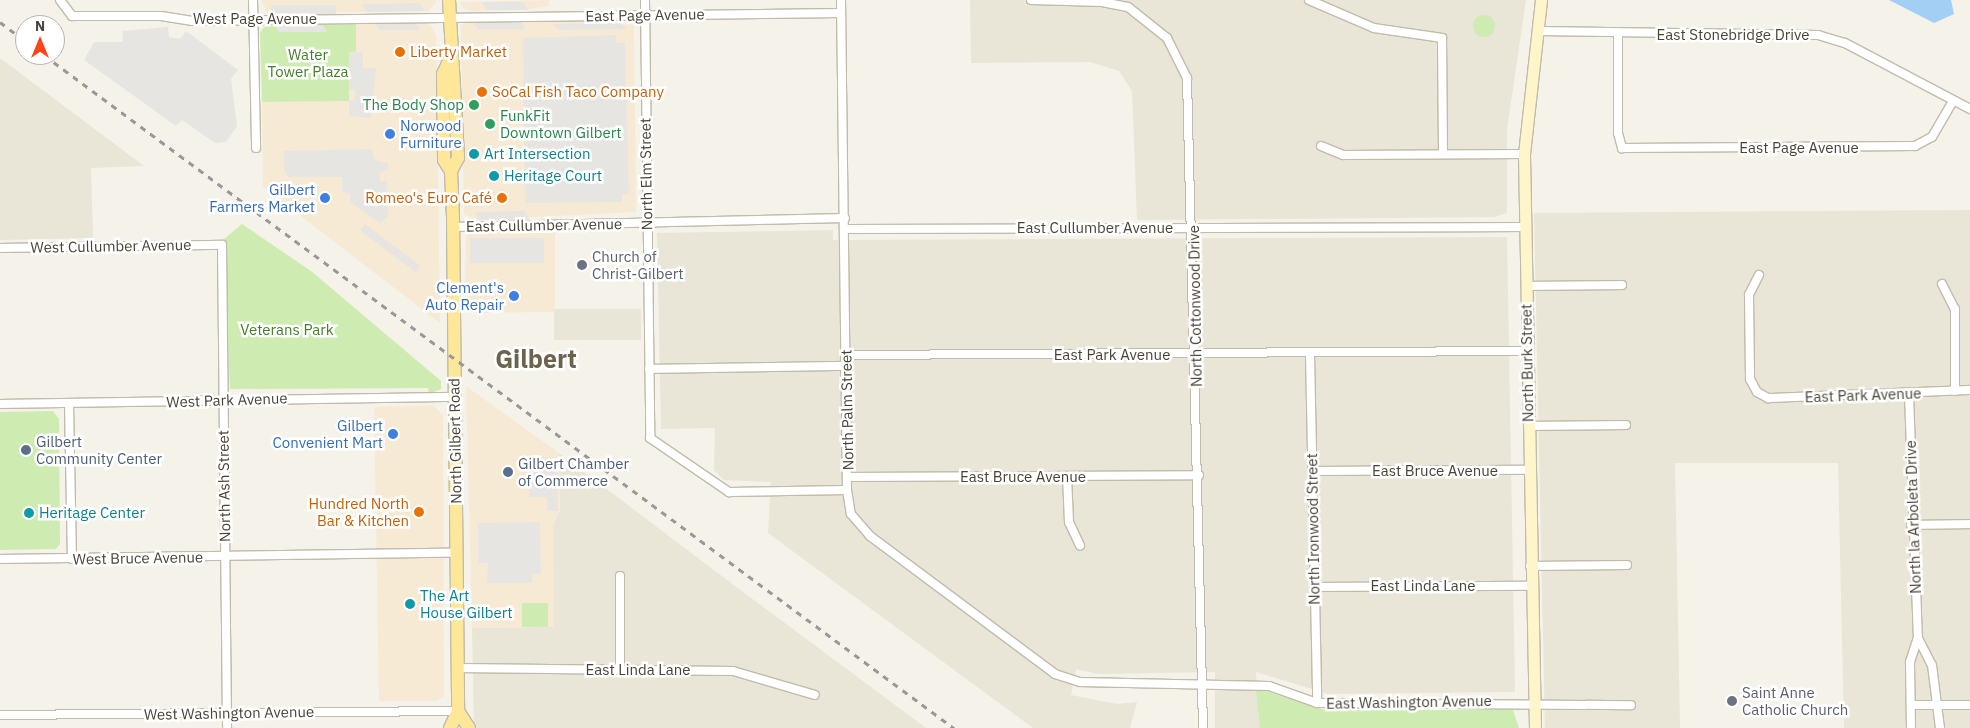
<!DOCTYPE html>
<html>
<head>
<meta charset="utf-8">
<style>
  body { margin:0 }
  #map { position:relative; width:1970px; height:728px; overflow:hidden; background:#f5f2e9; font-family:"IBM Plex Sans",sans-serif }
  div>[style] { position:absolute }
  .residential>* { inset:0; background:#e9e5d7; transform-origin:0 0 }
  .commercial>* { inset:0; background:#f7ead4 }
  .green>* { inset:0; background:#ceebb1; transform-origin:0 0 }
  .round { border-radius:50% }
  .parking>* { inset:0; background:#e7e5e1; transform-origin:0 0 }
  .water>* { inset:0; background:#a4cff4 }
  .roads { filter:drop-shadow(1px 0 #c1bbab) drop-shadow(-1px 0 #c1bbab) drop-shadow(0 1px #c1bbab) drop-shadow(0 -1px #c1bbab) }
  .street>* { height:8px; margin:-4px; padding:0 4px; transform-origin:4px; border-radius:4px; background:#fff }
  .secondary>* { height:11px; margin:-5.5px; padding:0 5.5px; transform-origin:5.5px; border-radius:5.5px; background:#fff5ca }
  .primary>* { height:12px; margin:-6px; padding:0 6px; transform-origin:6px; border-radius:6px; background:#ffe799 }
  .rail>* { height:3px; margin-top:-1.5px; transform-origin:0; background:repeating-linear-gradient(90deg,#989898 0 6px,transparent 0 12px) }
  .dots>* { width:14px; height:14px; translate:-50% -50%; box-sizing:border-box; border:2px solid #fff; border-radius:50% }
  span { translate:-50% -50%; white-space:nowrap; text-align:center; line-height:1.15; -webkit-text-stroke:5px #fff; paint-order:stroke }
  .street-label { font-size:15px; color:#4a4337 }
  .food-label { font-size:15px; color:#c56008 }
  .left { translate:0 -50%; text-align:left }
  .right { translate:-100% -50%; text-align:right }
  .park-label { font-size:15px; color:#447f27 }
  .leisure-label { font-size:15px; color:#27864d }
  .shop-label { font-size:15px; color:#366cbe }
  .culture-label { font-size:15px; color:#0d838f }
  .worship-label { font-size:15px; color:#5b616d }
  .service-label { font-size:15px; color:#4e5e75 }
  .town-label { font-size:25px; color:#6d624e; font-weight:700 }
  .north { position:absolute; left:15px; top:15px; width:50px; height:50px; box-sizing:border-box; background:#fff; border:1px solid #b7b4af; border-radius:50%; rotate:0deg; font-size:14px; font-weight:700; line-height:20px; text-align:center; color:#4a4337 }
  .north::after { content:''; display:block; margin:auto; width:18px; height:22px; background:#ff4417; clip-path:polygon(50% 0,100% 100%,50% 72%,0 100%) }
</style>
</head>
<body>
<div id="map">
  <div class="residential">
    <i style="clip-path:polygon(970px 0,1526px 0,1507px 129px,1507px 213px,1494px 217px,1137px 220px,1132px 91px,1119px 71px,1090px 62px,971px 63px)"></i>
    <i style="clip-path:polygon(0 58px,144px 166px,91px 168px,93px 238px,0 240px)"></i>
    <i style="clip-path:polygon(1970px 210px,1970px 728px,1844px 728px,1838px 463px,1675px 463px,1680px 728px,1545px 728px,1534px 213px)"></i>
    <i style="clip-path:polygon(833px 230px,833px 240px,1507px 237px,1515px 692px,1328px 694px,1256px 672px,1260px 728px,1215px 728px,1215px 672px,1098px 674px,1076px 669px,1071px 695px,1117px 704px,1137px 702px,1130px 728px,1033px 728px,768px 533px,771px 482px,724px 480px,714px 470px,715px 428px,661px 429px,657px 233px)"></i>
    <i style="left:641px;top:309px;width:31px;height:87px;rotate:90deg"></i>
    <i style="clip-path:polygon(559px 453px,739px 589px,926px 728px,474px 728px,472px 628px,554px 627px,553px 525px,560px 511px)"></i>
  </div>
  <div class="commercial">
    <i style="clip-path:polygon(261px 0,436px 0,436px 3px,428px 11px,267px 13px)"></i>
    <i style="clip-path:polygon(549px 0,549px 6px,529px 9px,472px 11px,463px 8px,460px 2px)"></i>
    <i style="clip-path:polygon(525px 20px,634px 25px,636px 212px,473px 220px,464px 214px,461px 26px,468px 21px)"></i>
    <i style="clip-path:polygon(421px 22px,430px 25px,436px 35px,440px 323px,263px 187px,262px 102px,349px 101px,349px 52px,356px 51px,356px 24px)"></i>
    <i style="clip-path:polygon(544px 229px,555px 232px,555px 312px,465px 313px,466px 234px)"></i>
    <i style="clip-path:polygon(466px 386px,559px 453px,560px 511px,553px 525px,554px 627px,472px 628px)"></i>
    <i style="clip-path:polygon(433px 405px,443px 415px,444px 696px,436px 701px,379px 701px,374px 407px)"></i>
  </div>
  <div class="green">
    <i class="round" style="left:1473px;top:15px;width:22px;height:22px"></i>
    <i style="clip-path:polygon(356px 24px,356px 51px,349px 53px,349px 101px,262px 102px,260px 33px,265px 26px)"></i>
    <i style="clip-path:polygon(242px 224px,311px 271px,441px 381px,441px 389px,429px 394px,428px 388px,230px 389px,223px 240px)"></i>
    <i style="clip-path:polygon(53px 411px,59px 419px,60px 544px,56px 549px,0 550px,0 412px)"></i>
    <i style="left:548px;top:603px;width:24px;height:26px;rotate:90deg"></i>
    <i style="clip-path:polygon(1256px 688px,1325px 710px,1513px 710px,1519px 728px,1260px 728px)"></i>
  </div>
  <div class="parking">
    <i style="clip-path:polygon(482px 2px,523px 2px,528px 10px,486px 10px)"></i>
    <i style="clip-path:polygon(420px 3px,424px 11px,367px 12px,361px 4px)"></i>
    <i style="left:271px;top:5px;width:65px;height:9px"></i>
    <i style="clip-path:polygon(521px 21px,525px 29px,478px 29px,473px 22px)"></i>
    <i style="clip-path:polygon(375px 23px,415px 23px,420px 30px,379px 30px)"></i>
    <i style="clip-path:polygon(621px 23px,627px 29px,559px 30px,552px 24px)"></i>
    <i style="clip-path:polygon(322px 24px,327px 32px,279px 32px,274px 25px)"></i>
    <i style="clip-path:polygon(168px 27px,169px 37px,180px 39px,186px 31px,238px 70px,231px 79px,237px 126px,226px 142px,215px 143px,182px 120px,176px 126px,84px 60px,94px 42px,123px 42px,122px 31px)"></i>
    <i style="clip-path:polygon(616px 35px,616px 43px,625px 43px,629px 194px,622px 194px,622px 202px,525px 203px,523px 38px)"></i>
    <i style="clip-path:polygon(349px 52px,363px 52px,363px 68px,376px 68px,371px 118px,349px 116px,349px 101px,355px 99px,355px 91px,349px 90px)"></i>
    <i style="clip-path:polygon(372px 149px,375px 160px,388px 163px,388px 169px,380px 172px,380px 181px,387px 181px,388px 217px,380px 223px,350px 202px,350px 194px,342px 191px,342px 177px,288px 177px,284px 169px,284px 151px)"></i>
    <i style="clip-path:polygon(525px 211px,530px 220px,479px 220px,475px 212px)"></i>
    <i style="left:365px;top:224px;width:69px;height:8px;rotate:37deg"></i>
    <i style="left:544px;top:238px;width:25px;height:74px;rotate:90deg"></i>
    <i style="clip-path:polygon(557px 457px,558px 511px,547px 511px,547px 497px,529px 497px,529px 458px)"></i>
    <i style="clip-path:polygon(540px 522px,541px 574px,532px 574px,532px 583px,487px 583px,488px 563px,478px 563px,478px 523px)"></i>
  </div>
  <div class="water">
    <i style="clip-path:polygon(1889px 0,1951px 0,1954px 14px,1934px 23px)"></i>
  </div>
  <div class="roads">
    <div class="street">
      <i style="left:60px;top:0;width:20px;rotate:53deg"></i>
      <i style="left:72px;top:16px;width:89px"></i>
      <i style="left:161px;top:16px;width:32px;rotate:9deg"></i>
      <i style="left:193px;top:21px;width:648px;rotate:-0.71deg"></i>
      <i style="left:253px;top:0;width:148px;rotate:88.8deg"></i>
      <i style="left:645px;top:0;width:438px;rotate:89.3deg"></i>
      <i style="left:650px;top:438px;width:96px;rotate:34.4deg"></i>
      <i style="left:729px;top:492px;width:118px;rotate:-1deg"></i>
      <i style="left:841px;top:0;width:490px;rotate:89.3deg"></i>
      <i style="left:847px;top:490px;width:24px;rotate:81deg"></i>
      <i style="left:851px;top:514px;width:29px;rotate:49deg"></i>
      <i style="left:870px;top:536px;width:231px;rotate:36.7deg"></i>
      <i style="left:1055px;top:674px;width:26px;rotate:18deg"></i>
      <i style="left:1080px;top:682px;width:189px;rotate:1.2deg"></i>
      <i style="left:1269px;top:686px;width:51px;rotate:19.5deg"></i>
      <i style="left:1317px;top:703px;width:314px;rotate:0.4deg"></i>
      <i style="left:1031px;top:0;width:71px;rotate:1.6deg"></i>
      <i style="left:1102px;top:2px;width:26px;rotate:11deg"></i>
      <i style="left:1128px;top:7px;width:50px;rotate:38.5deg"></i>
      <i style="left:1167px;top:38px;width:45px;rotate:63.4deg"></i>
      <i style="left:1187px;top:78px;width:650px;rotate:88.59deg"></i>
      <i style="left:1309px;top:0;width:71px;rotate:23.3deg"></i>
      <i style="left:1374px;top:28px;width:69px;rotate:8.4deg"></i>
      <i style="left:1442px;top:38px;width:116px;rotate:89.5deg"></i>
      <i style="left:1539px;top:31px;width:279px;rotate:0.8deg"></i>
      <i style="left:1818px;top:35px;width:28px;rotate:17deg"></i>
      <i style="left:1845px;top:43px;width:141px;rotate:27.8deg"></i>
      <i style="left:1618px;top:36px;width:97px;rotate:90deg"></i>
      <i style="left:1618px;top:133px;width:16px;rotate:75deg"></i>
      <i style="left:1622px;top:148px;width:293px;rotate:-0.4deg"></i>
      <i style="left:1915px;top:146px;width:19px;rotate:-28deg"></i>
      <i style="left:1932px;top:137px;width:42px;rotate:-59.7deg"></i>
      <i style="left:1321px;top:146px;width:24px;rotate:22deg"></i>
      <i style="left:1343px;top:155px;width:181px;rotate:-0.3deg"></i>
      <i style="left:453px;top:227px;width:392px;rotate:-1.3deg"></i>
      <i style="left:845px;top:229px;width:680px;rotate:-0.17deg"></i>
      <i style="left:0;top:248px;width:222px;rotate:-0.8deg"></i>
      <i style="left:222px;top:245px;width:483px;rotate:89.4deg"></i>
      <i style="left:1759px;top:275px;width:22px;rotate:117deg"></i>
      <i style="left:1749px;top:295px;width:84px;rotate:89.3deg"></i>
      <i style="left:1750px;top:379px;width:15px;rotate:62deg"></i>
      <i style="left:1757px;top:392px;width:13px;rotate:29deg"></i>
      <i style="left:1768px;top:398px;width:202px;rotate:-2.3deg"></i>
      <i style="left:1942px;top:284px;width:28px;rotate:63deg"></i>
      <i style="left:1955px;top:309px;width:82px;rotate:90deg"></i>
      <i style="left:1526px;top:286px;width:96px;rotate:-0.6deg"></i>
      <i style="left:847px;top:355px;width:680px;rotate:-0.34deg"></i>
      <i style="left:1310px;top:355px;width:348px;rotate:88.8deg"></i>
      <i style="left:649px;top:369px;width:198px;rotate:-0.9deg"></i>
      <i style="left:1909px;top:395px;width:243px;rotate:87.9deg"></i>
      <i style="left:0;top:404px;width:455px;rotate:-0.9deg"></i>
      <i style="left:69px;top:404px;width:155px;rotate:88.9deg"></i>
      <i style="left:1528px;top:426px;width:98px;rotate:-0.6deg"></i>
      <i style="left:1312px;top:471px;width:216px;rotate:-0.3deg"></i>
      <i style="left:1067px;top:476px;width:46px;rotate:87.5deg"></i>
      <i style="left:1069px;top:522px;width:26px;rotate:65deg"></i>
      <i style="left:848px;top:477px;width:351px;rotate:-0.3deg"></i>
      <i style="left:1911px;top:525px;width:59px;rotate:-1deg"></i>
      <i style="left:0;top:559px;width:456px;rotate:-0.8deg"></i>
      <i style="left:1530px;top:566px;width:97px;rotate:-0.6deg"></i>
      <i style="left:620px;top:576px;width:94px;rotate:90deg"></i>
      <i style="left:1315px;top:587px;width:215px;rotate:-0.3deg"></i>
      <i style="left:458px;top:668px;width:275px;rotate:0.6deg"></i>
      <i style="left:733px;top:671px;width:85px;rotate:16.3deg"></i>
      <i style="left:1911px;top:705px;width:59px"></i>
      <i style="left:0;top:715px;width:458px;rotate:-0.5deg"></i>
      <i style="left:1911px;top:728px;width:66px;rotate:-90.9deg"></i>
      <i style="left:1910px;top:662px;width:25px;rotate:-72deg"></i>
      <i style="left:1918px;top:638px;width:30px;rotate:63deg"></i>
      <i style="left:1932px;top:665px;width:64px;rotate:82.8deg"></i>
    </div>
    <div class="secondary">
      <i style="left:1535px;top:728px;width:574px;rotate:-91.1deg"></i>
      <i style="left:1524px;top:154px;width:155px;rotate:-83.7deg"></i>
    </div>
    <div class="primary">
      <i style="left:449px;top:0;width:158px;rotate:86.7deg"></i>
      <i style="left:458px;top:158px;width:15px;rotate:118deg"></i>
      <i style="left:449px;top:61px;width:14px;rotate:115deg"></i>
      <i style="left:443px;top:74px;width:86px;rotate:89.3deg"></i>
      <i style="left:444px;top:160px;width:13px;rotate:58deg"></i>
      <i style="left:451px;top:171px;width:46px;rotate:87.5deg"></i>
      <i style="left:453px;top:217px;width:494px;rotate:89.4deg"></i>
      <i style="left:458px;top:711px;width:19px;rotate:115deg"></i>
      <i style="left:458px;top:711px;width:20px;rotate:57deg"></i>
    </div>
  </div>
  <div class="rail">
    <i style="left:0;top:22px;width:31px;rotate:37deg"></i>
    <i style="left:44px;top:55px;width:1132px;rotate:36.49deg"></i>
  </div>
  <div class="dots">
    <i style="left:400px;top:52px;background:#e8710a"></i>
    <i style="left:482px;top:92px;background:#e8710a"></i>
    <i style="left:474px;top:105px;background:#2e9e5b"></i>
    <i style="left:490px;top:124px;background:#2e9e5b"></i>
    <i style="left:390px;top:134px;background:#3f7fe0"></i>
    <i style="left:474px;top:154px;background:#0f9aa8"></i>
    <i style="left:494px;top:176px;background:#0f9aa8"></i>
    <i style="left:325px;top:198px;background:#3f7fe0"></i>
    <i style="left:502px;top:198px;background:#e8710a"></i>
    <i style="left:582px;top:265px;background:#6b7280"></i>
    <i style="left:514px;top:296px;background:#3f7fe0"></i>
    <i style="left:393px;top:434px;background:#3f7fe0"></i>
    <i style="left:26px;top:450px;background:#5c6f8a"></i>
    <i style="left:508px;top:472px;background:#5c6f8a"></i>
    <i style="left:419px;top:512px;background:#e8710a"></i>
    <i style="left:29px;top:513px;background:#0f9aa8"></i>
    <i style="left:410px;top:604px;background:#0f9aa8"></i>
    <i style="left:1732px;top:701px;background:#6b7280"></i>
  </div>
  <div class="street-label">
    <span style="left:645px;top:15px;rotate:-1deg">East Page Avenue</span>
    <span style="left:255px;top:19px">West Page Avenue</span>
    <span style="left:1733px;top:35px">East Stonebridge Drive</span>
    <span style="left:1799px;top:148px">East Page Avenue</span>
    <span style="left:646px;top:174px;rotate:-91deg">North Elm Street</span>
    <span style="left:544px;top:225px;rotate:-1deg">East Cullumber Avenue</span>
    <span style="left:1095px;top:228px">East Cullumber Avenue</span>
    <span style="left:111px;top:246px;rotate:-1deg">West Cullumber Avenue</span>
    <span style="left:1195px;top:306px;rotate:-91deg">North Cottonwood Drive</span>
    <span style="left:1112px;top:355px">East Park Avenue</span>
    <span style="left:1527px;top:363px;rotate:-91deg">North Burk Street</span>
    <span style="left:1863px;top:395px;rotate:-2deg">East Park Avenue</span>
    <span style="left:227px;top:400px;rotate:-2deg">West Park Avenue</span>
    <span style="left:847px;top:410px;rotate:-91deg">North Palm Street</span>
    <span style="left:455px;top:441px;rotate:-91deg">North Gilbert Road</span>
    <span style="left:1435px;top:471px">East Bruce Avenue</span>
    <span style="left:1023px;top:477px">East Bruce Avenue</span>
    <span style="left:224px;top:486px;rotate:-91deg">North Ash Street</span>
    <span style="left:1913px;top:517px;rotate:-92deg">North la Arboleta Drive</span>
    <span style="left:1313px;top:529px;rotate:-91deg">North Ironwood Street</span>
    <span style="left:138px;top:558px;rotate:-1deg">West Bruce Avenue</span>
    <span style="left:1423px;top:586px">East Linda Lane</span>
    <span style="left:638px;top:670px">East Linda Lane</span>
    <span style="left:1409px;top:702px;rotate:-1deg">East Washington Avenue</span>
    <span style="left:229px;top:713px;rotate:-1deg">West Washington Avenue</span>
  </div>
  <div class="food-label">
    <span class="left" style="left:410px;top:52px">Liberty Market</span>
    <span class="left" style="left:492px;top:92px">SoCal Fish Taco Company</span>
    <span class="right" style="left:492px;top:198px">Romeo's Euro Café</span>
    <span class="right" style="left:409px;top:512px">Hundred North<br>Bar &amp; Kitchen</span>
  </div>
  <div class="park-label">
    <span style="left:308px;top:63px">Water<br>Tower Plaza</span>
    <span style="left:287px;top:330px">Veterans Park</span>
  </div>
  <div class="leisure-label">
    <span class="right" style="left:464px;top:105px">The Body Shop</span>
    <span class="left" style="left:500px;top:124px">FunkFit<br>Downtown Gilbert</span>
  </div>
  <div class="shop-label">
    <span class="left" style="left:400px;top:134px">Norwood<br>Furniture</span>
    <span class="right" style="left:315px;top:198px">Gilbert<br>Farmers Market</span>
    <span class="right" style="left:504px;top:296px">Clement's<br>Auto Repair</span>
    <span class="right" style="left:383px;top:434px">Gilbert<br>Convenient Mart</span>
  </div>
  <div class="culture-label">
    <span class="left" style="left:484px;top:154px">Art Intersection</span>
    <span class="left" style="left:504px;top:176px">Heritage Court</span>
    <span class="left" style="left:39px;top:513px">Heritage Center</span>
    <span class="left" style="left:420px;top:604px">The Art<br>House Gilbert</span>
  </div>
  <div class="worship-label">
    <span class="left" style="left:592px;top:265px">Church of<br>Christ-Gilbert</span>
    <span class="left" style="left:1742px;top:701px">Saint Anne<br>Catholic Church</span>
  </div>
  <div class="service-label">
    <span class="left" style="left:36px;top:450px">Gilbert<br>Community Center</span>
    <span class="left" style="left:518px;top:472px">Gilbert Chamber<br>of Commerce</span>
  </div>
  <div class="town-label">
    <span style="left:536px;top:359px">Gilbert</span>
  </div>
  <div class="north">N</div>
</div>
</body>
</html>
